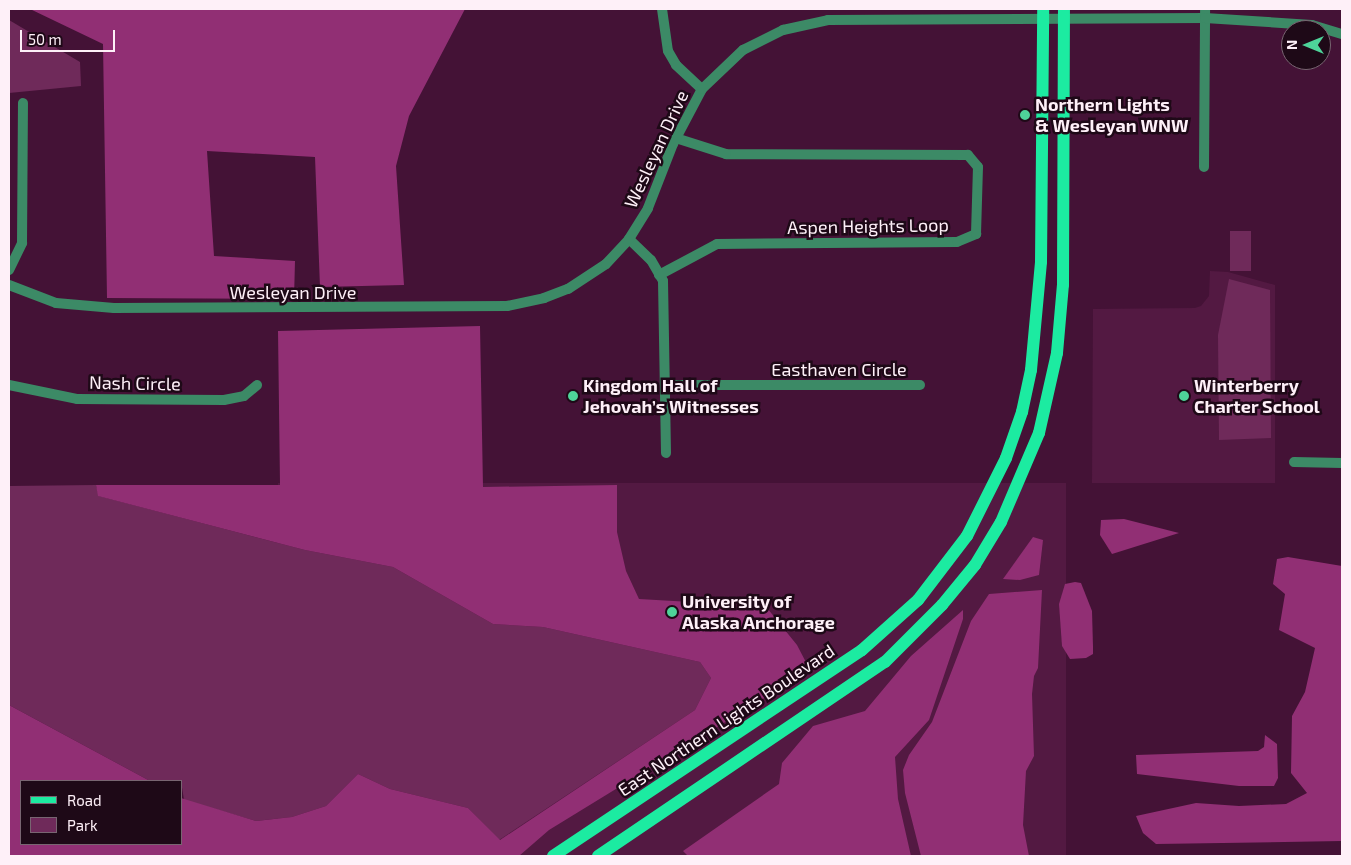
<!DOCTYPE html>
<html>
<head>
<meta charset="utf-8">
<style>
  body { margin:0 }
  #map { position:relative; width:1351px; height:865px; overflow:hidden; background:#441236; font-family:"Exo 2",sans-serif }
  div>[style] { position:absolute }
  .built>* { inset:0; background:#531942; transform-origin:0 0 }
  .green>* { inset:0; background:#6f2a5a; transform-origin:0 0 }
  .forest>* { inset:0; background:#912f74 }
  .street>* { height:10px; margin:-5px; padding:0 5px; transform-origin:5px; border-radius:5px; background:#3c8a66 }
  .primary>* { height:12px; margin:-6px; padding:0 6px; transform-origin:6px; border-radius:6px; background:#1ceba1 }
  .dots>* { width:14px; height:14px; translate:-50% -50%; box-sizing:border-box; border:2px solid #1e0917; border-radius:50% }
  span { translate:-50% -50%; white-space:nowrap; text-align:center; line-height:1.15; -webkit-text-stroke:5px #1e0917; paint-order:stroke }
  .poi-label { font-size:18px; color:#fef0f8; font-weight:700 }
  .left { translate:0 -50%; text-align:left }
  .street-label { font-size:18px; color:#fef0f8 }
  .frame { position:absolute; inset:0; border:10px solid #fef0f8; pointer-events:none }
  .legend { position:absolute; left:20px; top:780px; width:162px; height:65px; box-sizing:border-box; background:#1e0917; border:1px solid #786571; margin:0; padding:6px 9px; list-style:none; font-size:15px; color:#fef0f8 }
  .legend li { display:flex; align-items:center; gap:10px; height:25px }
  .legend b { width:25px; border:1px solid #786571 }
  .north { position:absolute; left:1281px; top:20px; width:50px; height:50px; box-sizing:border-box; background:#1e0917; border:1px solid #786571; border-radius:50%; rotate:270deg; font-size:14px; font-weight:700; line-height:20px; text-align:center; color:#fef0f8 }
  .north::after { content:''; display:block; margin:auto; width:18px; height:22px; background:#4ed399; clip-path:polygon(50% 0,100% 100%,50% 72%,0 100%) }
  .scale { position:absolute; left:20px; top:30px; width:95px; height:22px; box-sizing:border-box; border:2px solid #fef0f8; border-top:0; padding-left:6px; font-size:15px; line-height:18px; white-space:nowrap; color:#fef0f8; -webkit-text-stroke:4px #1e0917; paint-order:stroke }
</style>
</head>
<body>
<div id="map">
  <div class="built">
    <i style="clip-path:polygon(1210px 271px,1228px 272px,1275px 285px,1275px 483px,1092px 483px,1093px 309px,1195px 308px,1201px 306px,1209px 296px)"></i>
    <i style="left:278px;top:483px;width:788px;height:373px"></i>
  </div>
  <div class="green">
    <i style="clip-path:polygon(9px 20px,80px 62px,81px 86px,9px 93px)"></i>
    <i style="left:1251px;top:231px;width:40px;height:21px;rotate:90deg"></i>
    <i style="clip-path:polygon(1229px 279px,1270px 290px,1271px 438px,1219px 440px,1218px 335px)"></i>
    <i style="clip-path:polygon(96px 485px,99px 496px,305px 550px,393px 567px,493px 624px,543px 627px,700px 662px,711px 678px,695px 710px,499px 840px,468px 808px,390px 789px,358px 774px,326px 806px,292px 817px,256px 821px,184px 800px,181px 781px,150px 781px,9px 705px,9px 486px)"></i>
  </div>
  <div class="forest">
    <i style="clip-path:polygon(30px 9px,465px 9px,409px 116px,396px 166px,404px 285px,320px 287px,315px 157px,207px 151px,214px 256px,295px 261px,294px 299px,107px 298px,103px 44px)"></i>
    <i style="clip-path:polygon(480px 326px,483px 487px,617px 485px,617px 532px,626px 571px,639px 599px,691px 602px,759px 598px,797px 645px,810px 670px,549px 830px,519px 856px,9px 856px,9px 705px,150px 781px,21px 781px,21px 844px,181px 844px,181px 798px,256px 821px,292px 817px,326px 806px,358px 774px,390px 789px,468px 808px,500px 840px,695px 710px,711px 678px,700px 662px,543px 627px,493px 624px,393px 567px,305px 550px,98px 496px,96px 485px,280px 485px,278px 331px)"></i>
    <i style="clip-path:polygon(1124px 519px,1179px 533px,1112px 554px,1100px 535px,1101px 520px)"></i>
    <i style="clip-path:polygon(1033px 537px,1043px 540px,1039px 575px,1020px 580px,1003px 579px)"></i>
    <i style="clip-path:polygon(1288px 557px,1342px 566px,1342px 841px,1156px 844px,1143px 833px,1136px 816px,1196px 803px,1239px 806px,1286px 804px,1307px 793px,1291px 773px,1292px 716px,1305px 692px,1315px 648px,1279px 630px,1285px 594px,1273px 584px,1277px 559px)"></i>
    <i style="clip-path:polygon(1075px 582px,1081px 583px,1092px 611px,1093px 647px,1093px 654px,1086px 658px,1070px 659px,1062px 646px,1059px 604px,1065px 584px)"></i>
    <i style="clip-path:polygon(1042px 590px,1038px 668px,1034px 676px,1032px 694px,1034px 756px,1026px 771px,1023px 825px,1029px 856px,921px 856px,905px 793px,903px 770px,909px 755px,932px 722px,971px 621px,989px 594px)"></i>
    <i style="clip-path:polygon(963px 610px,963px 619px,929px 720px,895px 757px,898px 799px,911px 856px,688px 856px,683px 851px,779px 784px,782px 763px,813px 726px,865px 711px,911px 656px)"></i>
    <i style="clip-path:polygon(1265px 735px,1277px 744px,1278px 778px,1274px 786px,1239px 786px,1137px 774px,1136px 755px,1258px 751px,1264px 747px)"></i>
  </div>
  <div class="street">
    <i style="left:662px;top:9px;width:42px;rotate:81.9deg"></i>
    <i style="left:668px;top:51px;width:16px;rotate:60deg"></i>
    <i style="left:676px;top:65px;width:35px;rotate:43deg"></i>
    <i style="left:1204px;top:167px;width:158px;rotate:-89.6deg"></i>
    <i style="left:629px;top:239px;width:30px;rotate:44deg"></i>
    <i style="left:651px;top:260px;width:24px;rotate:60deg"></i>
    <i style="left:663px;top:281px;width:172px;rotate:89deg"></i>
    <i style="left:9px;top:270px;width:30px;rotate:-64deg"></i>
    <i style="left:22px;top:243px;width:140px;rotate:-89.6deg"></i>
    <i style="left:659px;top:275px;width:66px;rotate:-28.1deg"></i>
    <i style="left:717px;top:244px;width:240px;rotate:-0.5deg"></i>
    <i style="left:957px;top:242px;width:21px;rotate:-23deg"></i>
    <i style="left:976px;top:234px;width:67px;rotate:-88.3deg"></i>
    <i style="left:978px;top:167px;width:16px;rotate:-130deg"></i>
    <i style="left:968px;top:155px;width:242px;rotate:-179.8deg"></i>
    <i style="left:726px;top:154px;width:52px;rotate:-162.3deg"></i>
    <i style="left:9px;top:285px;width:50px;rotate:21deg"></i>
    <i style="left:56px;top:303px;width:58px;rotate:4.9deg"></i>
    <i style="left:114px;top:308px;width:393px;rotate:-0.3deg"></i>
    <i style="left:507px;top:306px;width:38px;rotate:-12deg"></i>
    <i style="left:544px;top:298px;width:26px;rotate:-21deg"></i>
    <i style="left:568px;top:289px;width:45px;rotate:-33.3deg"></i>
    <i style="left:606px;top:264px;width:34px;rotate:-47deg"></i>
    <i style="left:629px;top:239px;width:36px;rotate:-58deg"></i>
    <i style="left:648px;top:208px;width:69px;rotate:-68.7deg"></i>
    <i style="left:673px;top:144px;width:62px;rotate:-62.2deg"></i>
    <i style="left:702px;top:89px;width:57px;rotate:-43.6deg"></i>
    <i style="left:743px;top:50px;width:45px;rotate:-26.6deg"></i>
    <i style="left:783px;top:30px;width:46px;rotate:-12.5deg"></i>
    <i style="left:828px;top:20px;width:377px;rotate:-0.3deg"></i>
    <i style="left:1205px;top:18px;width:107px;rotate:3.7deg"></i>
    <i style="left:1312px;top:25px;width:31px;rotate:17deg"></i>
    <i style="left:9px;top:385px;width:69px;rotate:11.6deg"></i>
    <i style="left:77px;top:399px;width:147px;rotate:0.4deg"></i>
    <i style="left:224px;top:400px;width:20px;rotate:-11deg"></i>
    <i style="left:244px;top:396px;width:17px;rotate:-40deg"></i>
    <i style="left:667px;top:385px;width:253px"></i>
    <i style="left:1294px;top:462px;width:48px;rotate:1.2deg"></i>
  </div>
  <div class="primary">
    <i style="left:553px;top:856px;width:371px;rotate:-33.7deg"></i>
    <i style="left:862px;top:650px;width:75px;rotate:-41.8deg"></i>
    <i style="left:918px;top:600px;width:81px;rotate:-52.6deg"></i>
    <i style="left:967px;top:536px;width:87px;rotate:-63.4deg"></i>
    <i style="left:1006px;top:458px;width:49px;rotate:-70.8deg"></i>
    <i style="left:1022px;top:412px;width:43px;rotate:-77.9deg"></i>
    <i style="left:1031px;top:370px;width:108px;rotate:-84.7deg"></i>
    <i style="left:1041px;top:262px;width:253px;rotate:-89.5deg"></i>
    <i style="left:598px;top:856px;width:346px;rotate:-34.1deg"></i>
    <i style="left:885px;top:662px;width:81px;rotate:-45deg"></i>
    <i style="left:942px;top:605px;width:52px;rotate:-50.5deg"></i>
    <i style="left:975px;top:565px;width:50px;rotate:-58.8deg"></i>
    <i style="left:1001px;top:522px;width:97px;rotate:-66.9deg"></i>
    <i style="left:1039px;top:433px;width:82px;rotate:-77.3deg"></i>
    <i style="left:1057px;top:353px;width:68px;rotate:-85deg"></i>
    <i style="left:1063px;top:285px;width:276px;rotate:-89.8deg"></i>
  </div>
  <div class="dots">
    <i style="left:1025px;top:115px;background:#4ed399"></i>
    <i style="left:573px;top:396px;background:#4ed399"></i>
    <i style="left:1184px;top:396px;background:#4ed399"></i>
    <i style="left:672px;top:612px;background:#4ed399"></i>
  </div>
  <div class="poi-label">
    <span class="left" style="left:1035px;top:115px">Northern Lights<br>&amp; Wesleyan WNW</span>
    <span class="left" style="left:583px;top:396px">Kingdom Hall of<br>Jehovah’s Witnesses</span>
    <span class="left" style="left:1194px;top:396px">Winterberry<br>Charter School</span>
    <span class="left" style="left:682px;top:612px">University of<br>Alaska Anchorage</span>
  </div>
  <div class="street-label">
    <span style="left:656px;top:149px;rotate:-65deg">Wesleyan Drive</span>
    <span style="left:868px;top:226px;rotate:-1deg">Aspen Heights Loop</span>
    <span style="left:293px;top:292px">Wesleyan Drive</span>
    <span style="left:839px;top:369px">Easthaven Circle</span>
    <span style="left:135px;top:383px;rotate:1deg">Nash Circle</span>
    <span style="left:726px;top:720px;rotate:-34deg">East Northern Lights Boulevard</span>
  </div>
  <div class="frame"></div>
  <ul class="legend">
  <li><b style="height:6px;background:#1ceba1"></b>Road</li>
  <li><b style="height:14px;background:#6f2a5a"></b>Park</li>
  </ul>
  <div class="north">N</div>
  <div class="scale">50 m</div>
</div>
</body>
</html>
